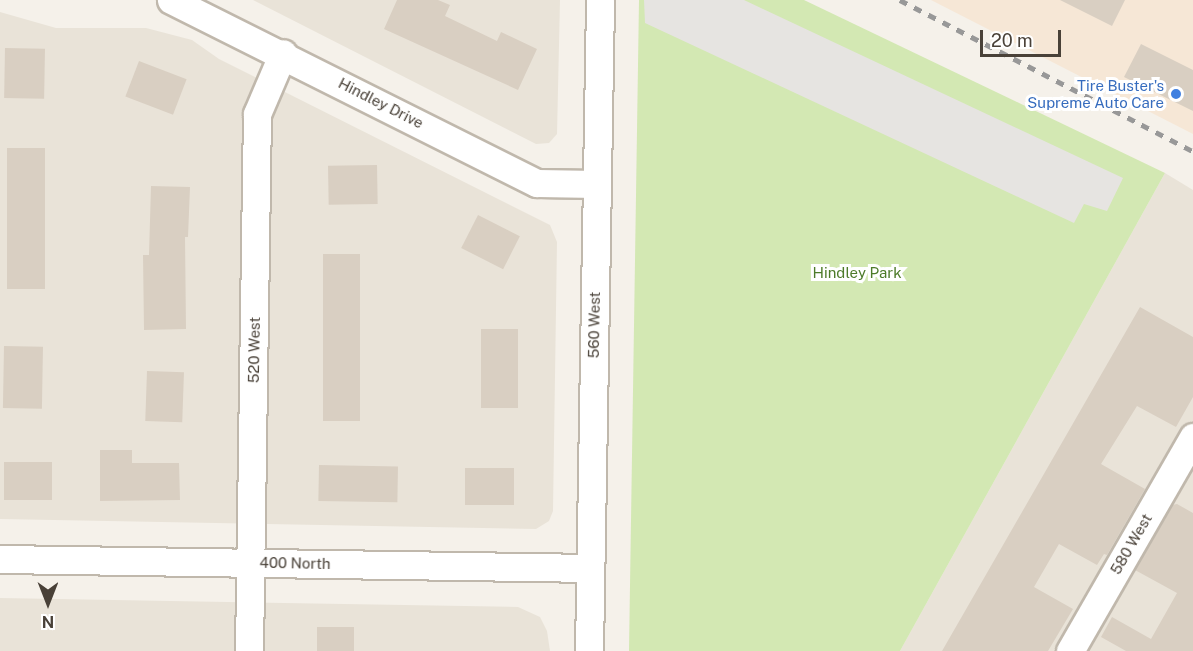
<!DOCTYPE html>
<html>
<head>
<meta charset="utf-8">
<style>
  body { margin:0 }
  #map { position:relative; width:1193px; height:651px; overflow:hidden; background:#f5f1ea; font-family:"Public Sans",sans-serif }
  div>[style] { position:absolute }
  .residential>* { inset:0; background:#e9e3d8 }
  .commercial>* { inset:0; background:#f6e7d6 }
  .green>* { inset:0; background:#d3e8b3 }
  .parking>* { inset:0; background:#e6e4e1 }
  .building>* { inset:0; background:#d9cfc2; transform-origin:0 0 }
  .roads { filter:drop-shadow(2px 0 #c0b8ac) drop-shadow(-2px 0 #c0b8ac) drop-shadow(0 2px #c0b8ac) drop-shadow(0 -2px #c0b8ac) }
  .minor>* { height:27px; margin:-13.5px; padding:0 13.5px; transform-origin:13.5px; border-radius:13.5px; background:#fff }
  .rail>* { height:4.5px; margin-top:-2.25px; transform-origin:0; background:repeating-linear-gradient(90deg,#989898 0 8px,transparent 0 16px) }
  .dots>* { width:16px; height:16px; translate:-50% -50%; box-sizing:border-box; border:3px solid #fff; border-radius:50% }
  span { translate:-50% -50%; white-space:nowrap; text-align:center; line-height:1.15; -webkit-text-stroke:6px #fff; paint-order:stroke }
  .shop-label { font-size:15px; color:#366cbe }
  .right { translate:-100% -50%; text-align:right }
  .street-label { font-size:15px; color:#494138 }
  .park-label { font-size:15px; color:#4d7b2a }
  .north { position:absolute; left:18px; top:573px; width:60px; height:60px; -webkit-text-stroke:4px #fff; paint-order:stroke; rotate:180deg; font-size:16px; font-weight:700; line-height:24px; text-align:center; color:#494138 }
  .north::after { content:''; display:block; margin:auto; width:21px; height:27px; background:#494138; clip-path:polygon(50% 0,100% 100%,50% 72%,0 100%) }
  .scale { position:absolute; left:980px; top:30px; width:81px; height:27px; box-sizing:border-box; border:3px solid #494138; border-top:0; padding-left:8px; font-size:18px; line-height:21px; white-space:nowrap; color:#494138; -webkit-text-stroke:4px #fff; paint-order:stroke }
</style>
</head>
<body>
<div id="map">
  <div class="residential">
    <i style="clip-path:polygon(253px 0,560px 0,557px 134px,549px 143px,536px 144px)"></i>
    <i style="clip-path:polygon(0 12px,56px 28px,146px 28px,192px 40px,219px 59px,550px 225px,557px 242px,553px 511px,549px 521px,536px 529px,0 519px)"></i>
    <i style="clip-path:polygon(1165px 173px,1193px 190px,1193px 651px,900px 651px)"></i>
    <i style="clip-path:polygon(0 598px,518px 607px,540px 617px,547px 631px,550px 651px,0 651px)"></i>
  </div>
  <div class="commercial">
    <i style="clip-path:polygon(931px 0,1193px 0,1193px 134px)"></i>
  </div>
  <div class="green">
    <i style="clip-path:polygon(639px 0,804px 0,1165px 173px,900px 651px,629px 651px)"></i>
  </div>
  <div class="parking">
    <i style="clip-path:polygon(644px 0,744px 0,1123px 178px,1107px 211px,1084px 204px,1074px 223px,645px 23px)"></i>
  </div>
  <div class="building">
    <i style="clip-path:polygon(397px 0,438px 0,450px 5px,445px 16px,497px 41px,501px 32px,537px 49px,518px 90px,384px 29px)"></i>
    <i style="clip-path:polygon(1060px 0,1125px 0,1112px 26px)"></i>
    <i style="clip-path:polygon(1141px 44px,1193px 70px,1193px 111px,1124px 77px)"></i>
    <i style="left:5px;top:48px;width:40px;height:50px;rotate:1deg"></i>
    <i style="left:139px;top:61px;width:51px;height:38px;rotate:21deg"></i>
    <i style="left:7px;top:148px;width:38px;height:141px"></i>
    <i style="left:377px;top:165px;width:39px;height:49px;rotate:89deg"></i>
    <i style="clip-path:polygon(151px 186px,190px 187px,188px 237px,185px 237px,186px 329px,144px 330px,143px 255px,149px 255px)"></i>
    <i style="left:478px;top:215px;width:47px;height:37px;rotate:27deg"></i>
    <i style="left:360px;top:254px;width:167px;height:37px;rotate:90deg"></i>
    <i style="clip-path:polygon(1140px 307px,1193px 337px,1193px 397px,1176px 427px,1137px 406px,1101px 464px,1145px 489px,1107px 555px,1104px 554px,1097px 565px,1059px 544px,1034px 587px,1073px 609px,1048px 651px,942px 651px)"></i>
    <i style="left:481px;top:329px;width:37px;height:79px"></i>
    <i style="left:4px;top:346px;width:39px;height:62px;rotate:1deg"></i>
    <i style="left:147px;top:371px;width:37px;height:50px;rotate:2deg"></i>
    <i style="clip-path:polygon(100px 450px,132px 450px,132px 463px,179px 463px,180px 500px,100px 501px)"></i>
    <i style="left:4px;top:462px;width:48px;height:38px"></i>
    <i style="left:319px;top:465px;width:79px;height:36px;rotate:1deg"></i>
    <i style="left:465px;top:468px;width:49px;height:37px"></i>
    <i style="clip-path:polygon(1177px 504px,1193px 513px,1193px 651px,1126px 651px,1101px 637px,1112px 617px,1151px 639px,1177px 593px,1135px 570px,1172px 505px)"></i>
    <i style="left:354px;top:627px;width:24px;height:37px;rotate:90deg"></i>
  </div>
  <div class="roads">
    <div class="minor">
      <i style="left:171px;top:0;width:409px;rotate:26.6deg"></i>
      <i style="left:537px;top:183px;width:60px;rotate:1deg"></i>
      <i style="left:0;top:559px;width:590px;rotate:0.87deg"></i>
      <i style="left:249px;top:651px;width:537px;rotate:-89.15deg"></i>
      <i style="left:257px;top:114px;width:66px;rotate:-66.9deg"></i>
      <i style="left:589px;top:651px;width:651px;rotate:-89.03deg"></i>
      <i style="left:1070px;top:651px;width:247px;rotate:-60.1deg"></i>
    </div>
  </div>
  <div class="rail">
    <i style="left:900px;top:0;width:330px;rotate:27.3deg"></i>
  </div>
  <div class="dots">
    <i style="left:1176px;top:94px;background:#3f7fe0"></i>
  </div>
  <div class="shop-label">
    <span class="right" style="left:1164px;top:94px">Tire Buster's<br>Supreme Auto Care</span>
  </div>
  <div class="street-label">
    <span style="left:381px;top:103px;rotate:27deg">Hindley Drive</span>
    <span style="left:594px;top:325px;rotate:-89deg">560 West</span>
    <span style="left:254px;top:350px;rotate:-89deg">520 West</span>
    <span style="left:1131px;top:544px;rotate:-60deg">580 West</span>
    <span style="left:295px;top:563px;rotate:1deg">400 North</span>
  </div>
  <div class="park-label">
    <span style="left:857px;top:273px">Hindley Park</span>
  </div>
  <div class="north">N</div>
  <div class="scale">20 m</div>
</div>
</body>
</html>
